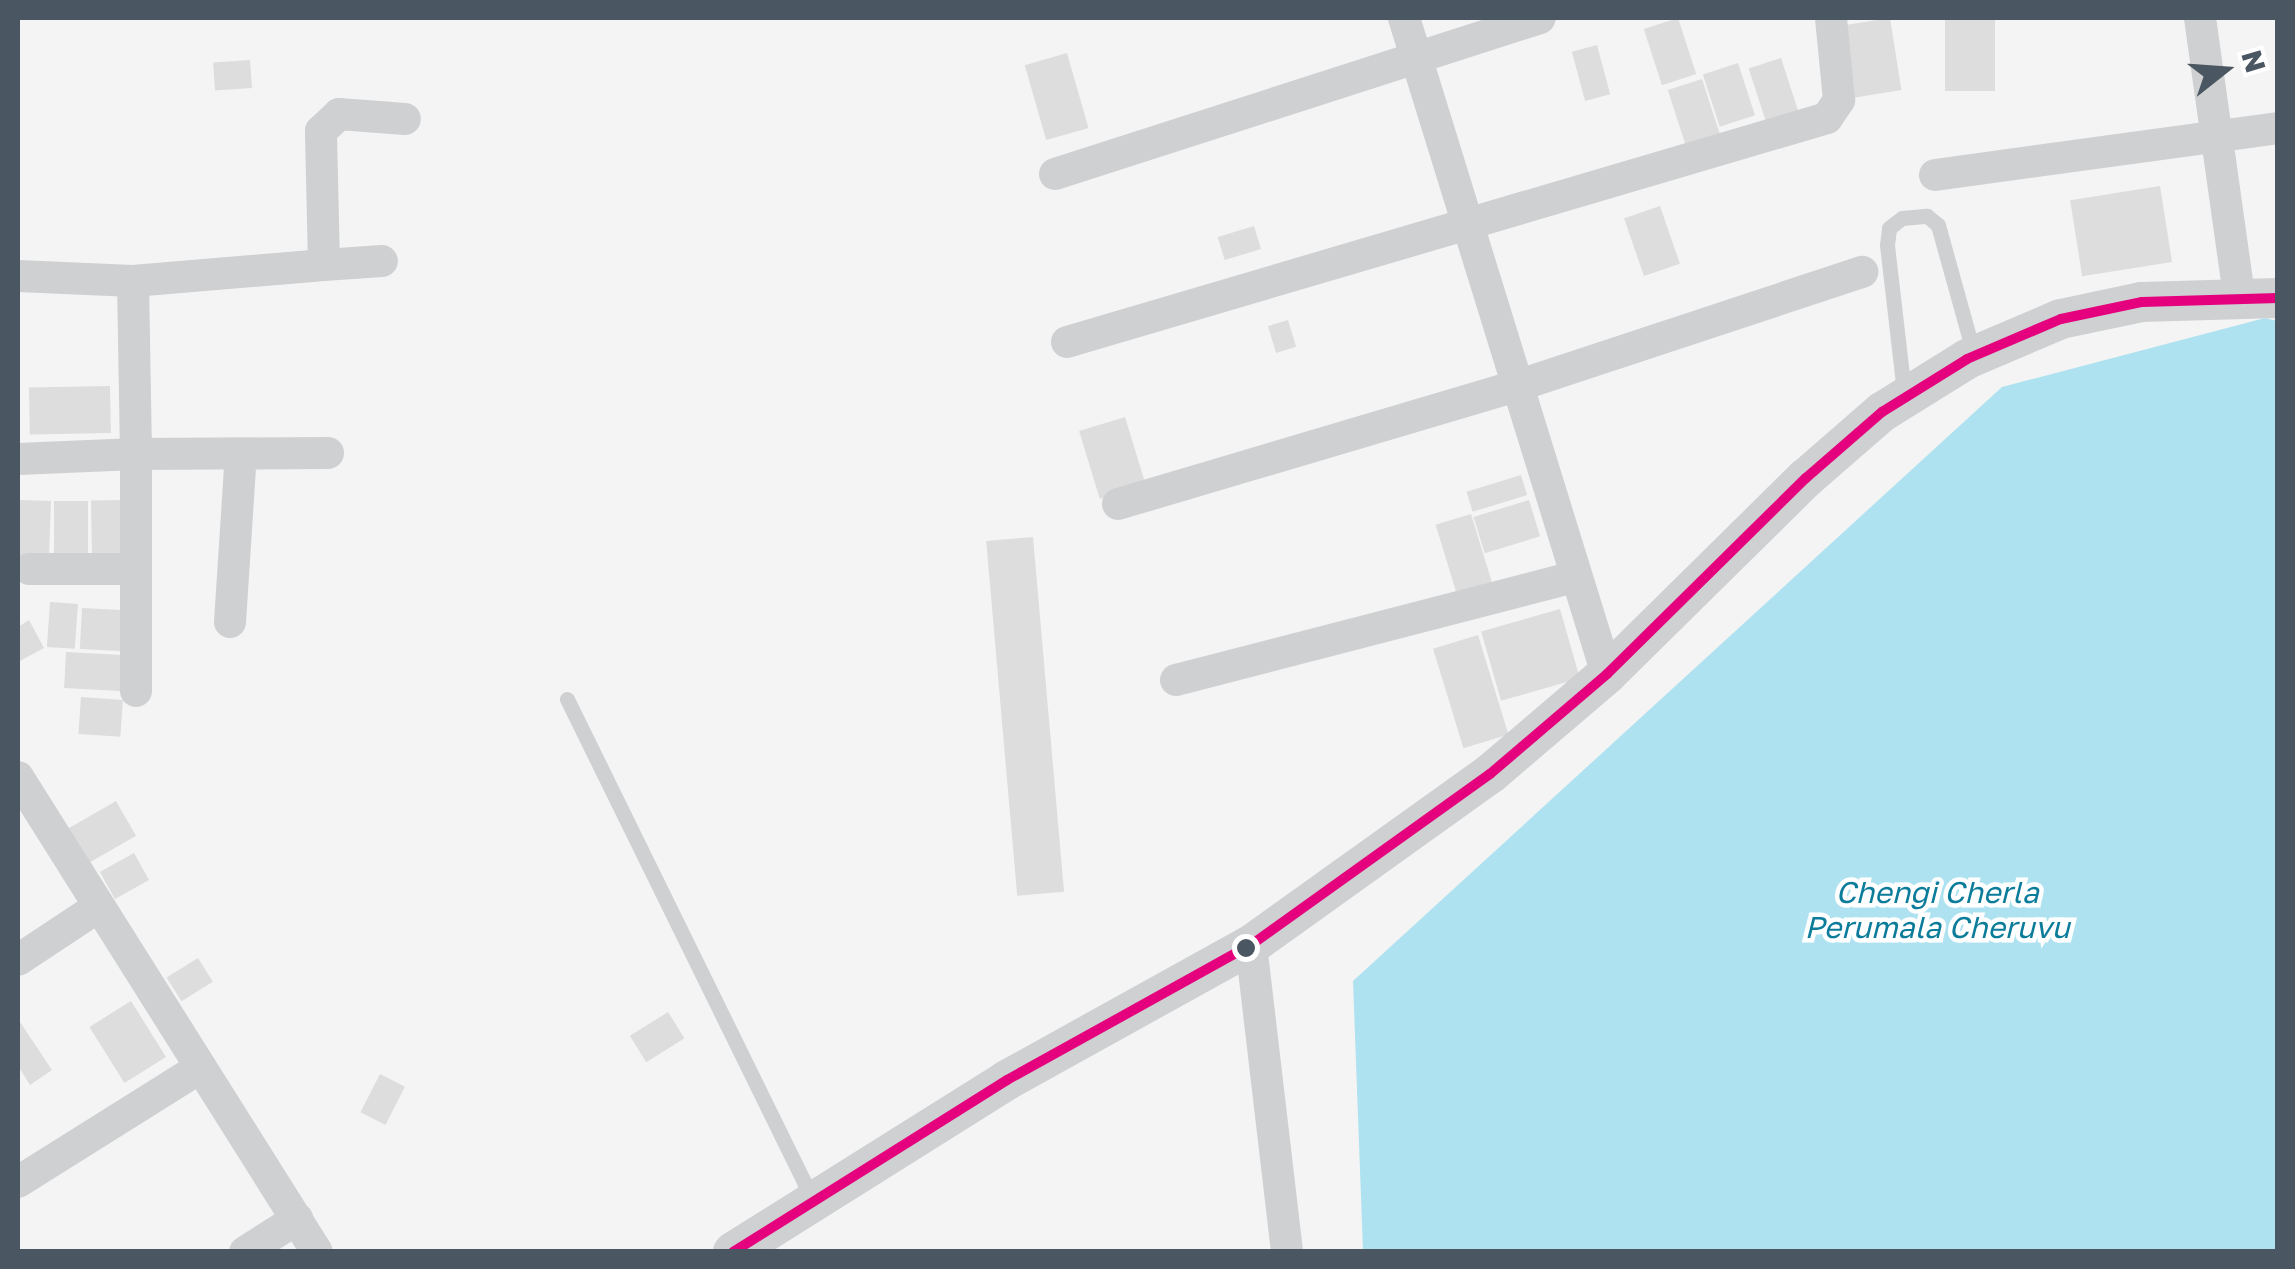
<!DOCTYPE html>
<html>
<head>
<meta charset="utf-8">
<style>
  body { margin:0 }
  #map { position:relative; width:2295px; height:1269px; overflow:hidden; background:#f4f4f4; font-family:"Golos Text",sans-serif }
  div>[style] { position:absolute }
  .water>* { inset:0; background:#aee2f0 }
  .building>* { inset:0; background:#ddddde; transform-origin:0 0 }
  .service>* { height:15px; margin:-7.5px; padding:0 7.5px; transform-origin:7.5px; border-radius:7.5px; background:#ced0d2 }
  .minor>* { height:32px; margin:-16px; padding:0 16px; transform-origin:16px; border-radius:16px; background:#ced0d2 }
  .tertiary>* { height:40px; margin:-20px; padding:0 20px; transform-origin:20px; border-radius:20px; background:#ced0d2 }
  .bus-1>* { height:10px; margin:-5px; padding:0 5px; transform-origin:5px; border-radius:5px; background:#e5007d }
  .dots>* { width:28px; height:28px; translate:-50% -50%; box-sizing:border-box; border:5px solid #fff; border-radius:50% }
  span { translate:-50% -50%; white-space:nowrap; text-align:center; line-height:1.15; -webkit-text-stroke:9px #fff; paint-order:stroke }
  .water-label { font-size:30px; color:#0c7c9b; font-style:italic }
  .frame { position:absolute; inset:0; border:20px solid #4a5661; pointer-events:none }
  .north { position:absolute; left:2175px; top:20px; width:100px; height:100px; -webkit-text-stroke:8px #fff; paint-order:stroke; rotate:73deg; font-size:28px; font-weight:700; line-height:40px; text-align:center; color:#4a5661 }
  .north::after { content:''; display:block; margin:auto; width:35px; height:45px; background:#4a5661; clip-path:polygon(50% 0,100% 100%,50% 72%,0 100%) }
</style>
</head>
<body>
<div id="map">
  <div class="water">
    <i style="clip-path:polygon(2265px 318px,2277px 321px,2277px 1251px,1363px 1251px,1353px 981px,2002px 387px)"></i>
  </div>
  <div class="building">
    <i style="left:1678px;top:18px;width:59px;height:36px;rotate:72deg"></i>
    <i style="left:1890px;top:18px;width:73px;height:53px;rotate:81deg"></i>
    <i style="left:1945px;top:18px;width:50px;height:73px"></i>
    <i style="left:1597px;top:45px;width:51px;height:26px;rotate:75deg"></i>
    <i style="left:1067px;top:53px;width:78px;height:44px;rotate:74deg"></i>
    <i style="left:1781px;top:58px;width:63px;height:34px;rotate:72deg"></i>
    <i style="left:250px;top:60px;width:28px;height:37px;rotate:86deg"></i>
    <i style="left:1738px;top:63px;width:55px;height:37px;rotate:72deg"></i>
    <i style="left:1702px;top:79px;width:63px;height:36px;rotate:72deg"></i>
    <i style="left:2160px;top:186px;width:77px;height:91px;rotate:81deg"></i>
    <i style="left:1660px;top:206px;width:61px;height:38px;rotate:71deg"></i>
    <i style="left:1254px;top:226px;width:24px;height:38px;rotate:73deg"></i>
    <i style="left:1288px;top:320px;width:28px;height:21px;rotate:73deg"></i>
    <i style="left:110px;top:386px;width:47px;height:81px;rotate:89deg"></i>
    <i style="left:1125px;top:417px;width:71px;height:48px;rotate:73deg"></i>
    <i style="left:1521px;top:475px;width:21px;height:57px;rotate:73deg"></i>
    <i style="left:20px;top:500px;width:31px;height:56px;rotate:2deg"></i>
    <i style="left:125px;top:500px;width:60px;height:34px;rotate:89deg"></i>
    <i style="left:1529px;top:500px;width:38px;height:58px;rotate:73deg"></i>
    <i style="left:54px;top:501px;width:34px;height:57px"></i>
    <i style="left:1471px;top:514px;width:77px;height:37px;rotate:73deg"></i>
    <i style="left:1033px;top:537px;width:356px;height:47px;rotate:85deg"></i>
    <i style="left:50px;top:602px;width:28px;height:45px;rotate:4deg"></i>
    <i style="left:82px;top:608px;width:44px;height:41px;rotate:3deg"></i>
    <i style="left:1560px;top:609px;width:72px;height:82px;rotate:74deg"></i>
    <i style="clip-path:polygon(29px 620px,44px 648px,18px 662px,18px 627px)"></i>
    <i style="left:1478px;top:635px;width:104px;height:47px;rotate:73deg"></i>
    <i style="left:66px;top:652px;width:56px;height:36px;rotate:3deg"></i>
    <i style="left:81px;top:697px;width:42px;height:37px;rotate:4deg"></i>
    <i style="left:116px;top:801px;width:40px;height:58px;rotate:60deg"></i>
    <i style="left:134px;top:853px;width:31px;height:39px;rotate:61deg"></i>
    <i style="left:198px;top:958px;width:28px;height:37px;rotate:58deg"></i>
    <i style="left:131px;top:1001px;width:66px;height:49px;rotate:58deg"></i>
    <i style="left:668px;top:1012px;width:31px;height:45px;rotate:58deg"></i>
    <i style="clip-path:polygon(18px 1019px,52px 1070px,30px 1085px,18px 1066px)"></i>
    <i style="left:380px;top:1074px;width:28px;height:43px;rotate:27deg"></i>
  </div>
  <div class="service">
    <i style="left:1904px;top:392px;width:148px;rotate:-96.6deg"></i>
    <i style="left:1887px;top:245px;width:17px;rotate:-83deg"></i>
    <i style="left:1889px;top:228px;width:16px;rotate:-38deg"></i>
    <i style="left:1902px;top:218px;width:25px;rotate:-5deg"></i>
    <i style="left:1927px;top:216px;width:14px;rotate:39deg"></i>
    <i style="left:1938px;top:225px;width:135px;rotate:74.5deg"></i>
    <i style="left:567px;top:699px;width:556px;rotate:63.85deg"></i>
  </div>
  <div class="minor">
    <i style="left:1404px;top:18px;width:687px;rotate:72.81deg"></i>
    <i style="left:2200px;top:18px;width:281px;rotate:82deg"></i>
    <i style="left:1055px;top:174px;width:509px;rotate:-17.83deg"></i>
    <i style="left:1935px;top:175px;width:346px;rotate:-7.8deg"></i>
    <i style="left:324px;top:265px;width:58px;rotate:-3.9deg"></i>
    <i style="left:18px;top:276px;width:115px;rotate:2.5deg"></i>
    <i style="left:133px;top:281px;width:192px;rotate:-4.8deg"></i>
    <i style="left:324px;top:265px;width:134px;rotate:-91.3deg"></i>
    <i style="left:321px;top:131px;width:25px;rotate:-43deg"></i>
    <i style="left:339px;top:114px;width:66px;rotate:4.3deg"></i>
    <i style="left:1067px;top:342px;width:792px;rotate:-16.42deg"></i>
    <i style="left:1827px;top:118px;width:22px;rotate:-56deg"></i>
    <i style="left:1839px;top:100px;width:82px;rotate:-95.6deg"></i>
    <i style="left:18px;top:459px;width:118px;rotate:-2.4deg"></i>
    <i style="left:136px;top:454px;width:173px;rotate:-91deg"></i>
    <i style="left:1118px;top:504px;width:413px;rotate:-16.5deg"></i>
    <i style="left:1514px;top:387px;width:367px;rotate:-18.3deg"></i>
    <i style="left:29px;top:569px;width:107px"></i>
    <i style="left:230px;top:622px;width:168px;rotate:-86.3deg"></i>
    <i style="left:1176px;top:680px;width:412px;rotate:-14.5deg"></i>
    <i style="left:136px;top:691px;width:237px;rotate:-90deg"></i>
    <i style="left:136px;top:454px;width:192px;rotate:-0.3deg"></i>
    <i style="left:18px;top:777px;width:561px;rotate:57.81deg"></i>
    <i style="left:1251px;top:945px;width:309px;rotate:83.3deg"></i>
    <i style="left:18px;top:960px;width:96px;rotate:-33.5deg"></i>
    <i style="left:18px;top:1182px;width:215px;rotate:-32.1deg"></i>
    <i style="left:245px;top:1252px;width:62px;rotate:-32.4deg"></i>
  </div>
  <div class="tertiary">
    <i style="left:733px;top:1252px;width:324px;rotate:-32.1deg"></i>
    <i style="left:1007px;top:1080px;width:279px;rotate:-29deg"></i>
    <i style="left:1251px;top:945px;width:294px;rotate:-35.6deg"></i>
    <i style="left:1490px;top:774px;width:154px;rotate:-40.5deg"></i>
    <i style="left:1607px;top:674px;width:279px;rotate:-44.6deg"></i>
    <i style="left:1806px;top:478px;width:101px;rotate:-41deg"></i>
    <i style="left:1882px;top:412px;width:100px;rotate:-31.9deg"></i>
    <i style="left:1967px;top:359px;width:102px;rotate:-23.1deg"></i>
    <i style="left:2061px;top:319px;width:83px;rotate:-11.9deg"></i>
    <i style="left:2142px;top:302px;width:136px;rotate:-1.7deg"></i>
  </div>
  <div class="bus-1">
    <i style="left:733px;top:1252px;width:324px;rotate:-32.1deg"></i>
    <i style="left:1007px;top:1080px;width:279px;rotate:-29deg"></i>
    <i style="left:1251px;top:945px;width:294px;rotate:-35.6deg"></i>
    <i style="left:1490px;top:774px;width:154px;rotate:-40.5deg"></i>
    <i style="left:1607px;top:674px;width:279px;rotate:-44.6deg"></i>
    <i style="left:1806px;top:478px;width:101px;rotate:-41deg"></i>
    <i style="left:1882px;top:412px;width:100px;rotate:-31.9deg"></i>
    <i style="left:1967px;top:359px;width:102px;rotate:-23.1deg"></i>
    <i style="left:2061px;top:319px;width:83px;rotate:-11.9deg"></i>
    <i style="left:2142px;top:302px;width:136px;rotate:-1.7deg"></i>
  </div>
  <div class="dots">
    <i style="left:1246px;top:948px;background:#4a5661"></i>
  </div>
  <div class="water-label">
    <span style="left:1937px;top:909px">Chengi Cherla<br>Perumala Cheruvu</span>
  </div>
  <div class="frame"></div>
  <div class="north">N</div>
</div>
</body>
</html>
